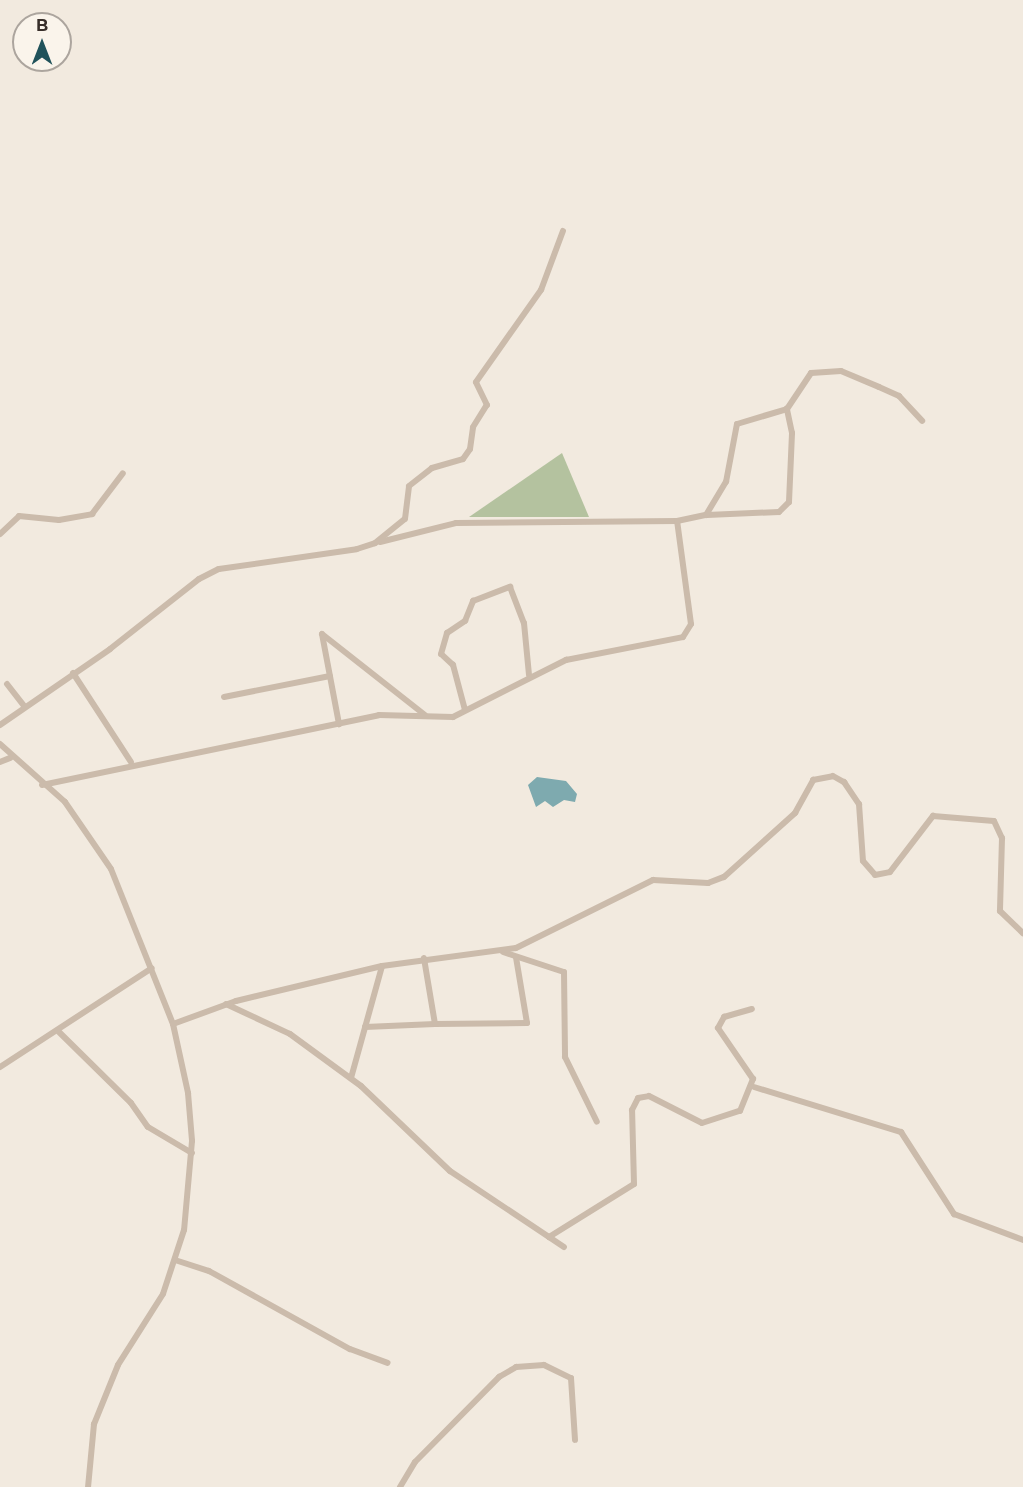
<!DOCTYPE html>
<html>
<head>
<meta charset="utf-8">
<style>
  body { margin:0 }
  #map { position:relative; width:1023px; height:1487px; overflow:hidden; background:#f2eadf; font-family:Montserrat,sans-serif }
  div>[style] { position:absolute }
  .green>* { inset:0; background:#b4c29f }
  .water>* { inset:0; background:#7eaaaf }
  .minor>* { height:6px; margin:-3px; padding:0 3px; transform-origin:3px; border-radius:3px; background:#cbbbab }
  span { translate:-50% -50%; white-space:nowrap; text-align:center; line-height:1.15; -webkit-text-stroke:4.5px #faf4eb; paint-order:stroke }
  .north { position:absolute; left:12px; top:12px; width:60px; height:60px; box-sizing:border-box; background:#faf4eb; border:2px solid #aca59e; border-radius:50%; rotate:0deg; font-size:16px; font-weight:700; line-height:24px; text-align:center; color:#382f2a }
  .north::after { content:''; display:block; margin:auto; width:21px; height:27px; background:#20525a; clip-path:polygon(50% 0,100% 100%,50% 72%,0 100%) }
</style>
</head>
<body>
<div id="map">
  <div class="green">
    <i style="clip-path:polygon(562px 453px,589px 517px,469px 517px)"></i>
  </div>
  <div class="water">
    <i style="clip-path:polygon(537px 777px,566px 781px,577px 794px,575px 802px,564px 800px,553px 807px,545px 801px,536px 807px,528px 785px)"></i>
  </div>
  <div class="minor">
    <i style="left:707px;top:515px;width:72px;rotate:-2.4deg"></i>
    <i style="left:779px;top:512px;width:14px;rotate:-45deg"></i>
    <i style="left:789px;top:502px;width:69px;rotate:-87.5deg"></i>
    <i style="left:792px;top:433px;width:25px;rotate:-102deg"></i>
    <i style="left:0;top:534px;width:26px;rotate:-43deg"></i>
    <i style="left:19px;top:516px;width:40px;rotate:5.7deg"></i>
    <i style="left:59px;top:520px;width:34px;rotate:-10deg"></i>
    <i style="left:92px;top:514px;width:51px;rotate:-52.9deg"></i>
    <i style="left:380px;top:542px;width:78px;rotate:-14deg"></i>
    <i style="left:456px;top:523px;width:221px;rotate:-0.5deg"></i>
    <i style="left:677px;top:521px;width:30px;rotate:-12deg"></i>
    <i style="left:706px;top:515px;width:39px;rotate:-59deg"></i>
    <i style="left:726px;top:482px;width:59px;rotate:-79.3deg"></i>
    <i style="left:737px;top:424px;width:52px;rotate:-16.7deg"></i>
    <i style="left:787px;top:409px;width:43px;rotate:-56.3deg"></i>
    <i style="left:811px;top:373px;width:30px;rotate:-4deg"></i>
    <i style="left:841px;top:371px;width:41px;rotate:22.8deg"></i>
    <i style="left:879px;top:387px;width:22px;rotate:24deg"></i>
    <i style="left:899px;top:396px;width:34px;rotate:47deg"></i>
    <i style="left:322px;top:634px;width:131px;rotate:38.2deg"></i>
    <i style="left:322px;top:634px;width:92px;rotate:79.3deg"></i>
    <i style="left:73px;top:673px;width:106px;rotate:56.9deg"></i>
    <i style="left:7px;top:684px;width:28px;rotate:52deg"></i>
    <i style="left:224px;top:697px;width:108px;rotate:-11.2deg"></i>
    <i style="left:465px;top:710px;width:47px;rotate:-104.9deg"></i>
    <i style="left:453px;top:665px;width:16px;rotate:-137deg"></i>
    <i style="left:441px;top:654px;width:22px;rotate:-74deg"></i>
    <i style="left:447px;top:633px;width:22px;rotate:-34deg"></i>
    <i style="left:465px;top:621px;width:22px;rotate:-68deg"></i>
    <i style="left:473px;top:601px;width:40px;rotate:-21deg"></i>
    <i style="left:510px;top:587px;width:39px;rotate:69deg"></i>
    <i style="left:524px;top:623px;width:52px;rotate:84.5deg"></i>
    <i style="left:0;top:725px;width:134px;rotate:-34.6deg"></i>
    <i style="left:110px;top:649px;width:113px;rotate:-38.2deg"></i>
    <i style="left:199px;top:579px;width:22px;rotate:-27deg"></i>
    <i style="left:219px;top:569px;width:139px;rotate:-8.2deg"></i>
    <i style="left:357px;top:549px;width:19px;rotate:-18deg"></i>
    <i style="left:375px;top:543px;width:38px;rotate:-39deg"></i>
    <i style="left:405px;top:519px;width:33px;rotate:-83deg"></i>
    <i style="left:409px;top:486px;width:29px;rotate:-38deg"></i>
    <i style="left:432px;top:468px;width:32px;rotate:-16deg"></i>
    <i style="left:463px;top:459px;width:12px;rotate:-55deg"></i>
    <i style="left:470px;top:449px;width:22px;rotate:-82deg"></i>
    <i style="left:473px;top:427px;width:26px;rotate:-58deg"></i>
    <i style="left:487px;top:405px;width:25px;rotate:-116deg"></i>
    <i style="left:476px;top:382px;width:113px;rotate:-54.8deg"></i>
    <i style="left:541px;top:290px;width:63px;rotate:-69.6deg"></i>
    <i style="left:0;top:744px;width:87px;rotate:41.7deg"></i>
    <i style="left:65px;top:802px;width:81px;rotate:55.5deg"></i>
    <i style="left:111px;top:869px;width:167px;rotate:68.2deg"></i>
    <i style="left:173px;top:1024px;width:71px;rotate:77.7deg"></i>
    <i style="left:188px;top:1093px;width:48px;rotate:85.2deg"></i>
    <i style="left:192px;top:1141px;width:89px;rotate:95.1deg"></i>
    <i style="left:184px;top:1230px;width:67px;rotate:108.2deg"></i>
    <i style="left:163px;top:1294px;width:84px;rotate:122.4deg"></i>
    <i style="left:118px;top:1365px;width:64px;rotate:112.1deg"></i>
    <i style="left:94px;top:1424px;width:63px;rotate:95.4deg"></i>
    <i style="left:0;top:762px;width:11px;rotate:-22deg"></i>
    <i style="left:42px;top:785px;width:344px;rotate:-11.7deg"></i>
    <i style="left:379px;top:715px;width:74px;rotate:1.5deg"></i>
    <i style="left:453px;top:717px;width:127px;rotate:-26.8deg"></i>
    <i style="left:566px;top:660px;width:119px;rotate:-11.1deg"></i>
    <i style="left:683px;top:637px;width:15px;rotate:-58deg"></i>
    <i style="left:691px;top:624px;width:104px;rotate:-97.7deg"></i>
    <i style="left:503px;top:952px;width:64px;rotate:18.2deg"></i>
    <i style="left:564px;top:972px;width:85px;rotate:89.3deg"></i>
    <i style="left:565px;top:1057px;width:72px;rotate:63.8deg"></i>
    <i style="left:226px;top:1004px;width:71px;rotate:25.1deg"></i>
    <i style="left:290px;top:1034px;width:88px;rotate:36.2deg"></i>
    <i style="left:361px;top:1086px;width:123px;rotate:43.7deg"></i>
    <i style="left:450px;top:1171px;width:119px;rotate:33.7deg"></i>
    <i style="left:549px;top:1237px;width:100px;rotate:-31.9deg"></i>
    <i style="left:634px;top:1184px;width:74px;rotate:-91.5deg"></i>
    <i style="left:632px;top:1110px;width:13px;rotate:-63deg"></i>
    <i style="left:638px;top:1098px;width:11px;rotate:-10deg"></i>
    <i style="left:649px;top:1096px;width:59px;rotate:27deg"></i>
    <i style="left:702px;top:1123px;width:40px;rotate:-18deg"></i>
    <i style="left:740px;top:1111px;width:35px;rotate:-68deg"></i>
    <i style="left:753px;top:1079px;width:62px;rotate:-124.5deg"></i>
    <i style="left:718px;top:1028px;width:13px;rotate:-61deg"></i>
    <i style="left:724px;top:1017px;width:29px;rotate:-16deg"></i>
    <i style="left:173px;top:1024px;width:67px;rotate:-20.1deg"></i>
    <i style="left:236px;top:1001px;width:150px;rotate:-13.5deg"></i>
    <i style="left:382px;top:966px;width:135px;rotate:-7.7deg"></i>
    <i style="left:516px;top:948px;width:153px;rotate:-26.4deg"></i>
    <i style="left:653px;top:880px;width:55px;rotate:3.1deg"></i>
    <i style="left:708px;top:883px;width:17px;rotate:-21deg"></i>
    <i style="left:724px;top:877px;width:96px;rotate:-42deg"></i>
    <i style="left:795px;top:813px;width:38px;rotate:-61deg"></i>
    <i style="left:813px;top:780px;width:20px;rotate:-11deg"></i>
    <i style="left:833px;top:776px;width:13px;rotate:29deg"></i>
    <i style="left:844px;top:782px;width:27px;rotate:56deg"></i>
    <i style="left:859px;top:804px;width:57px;rotate:86deg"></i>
    <i style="left:863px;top:861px;width:18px;rotate:49deg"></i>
    <i style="left:875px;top:875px;width:15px;rotate:-11deg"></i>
    <i style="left:890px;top:872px;width:71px;rotate:-52.5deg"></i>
    <i style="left:933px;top:816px;width:61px;rotate:4.7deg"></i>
    <i style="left:994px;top:821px;width:19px;rotate:65deg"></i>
    <i style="left:1002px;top:838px;width:73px;rotate:91.6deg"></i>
    <i style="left:1000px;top:911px;width:32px;rotate:44deg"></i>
    <i style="left:435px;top:1024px;width:92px;rotate:-0.6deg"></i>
    <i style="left:527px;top:1023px;width:67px;rotate:-99.5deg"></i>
    <i style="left:365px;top:1027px;width:70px;rotate:-2.5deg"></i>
    <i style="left:435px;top:1024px;width:67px;rotate:-99.5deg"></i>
    <i style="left:59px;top:1032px;width:101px;rotate:44.6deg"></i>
    <i style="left:131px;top:1103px;width:29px;rotate:55deg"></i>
    <i style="left:148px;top:1127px;width:51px;rotate:30.6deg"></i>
    <i style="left:0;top:1067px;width:181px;rotate:-33.1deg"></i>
    <i style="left:351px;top:1078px;width:116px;rotate:-74.5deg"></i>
    <i style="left:754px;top:1087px;width:154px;rotate:17deg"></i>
    <i style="left:901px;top:1132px;width:98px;rotate:57.1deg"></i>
    <i style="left:954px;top:1214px;width:74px;rotate:20.6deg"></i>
    <i style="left:549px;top:1237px;width:18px;rotate:34deg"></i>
    <i style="left:175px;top:1260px;width:36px;rotate:18deg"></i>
    <i style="left:209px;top:1271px;width:161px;rotate:29deg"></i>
    <i style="left:350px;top:1349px;width:40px;rotate:20.2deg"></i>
    <i style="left:400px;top:1487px;width:29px;rotate:-59deg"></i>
    <i style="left:415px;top:1462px;width:120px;rotate:-45.3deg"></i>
    <i style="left:499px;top:1377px;width:20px;rotate:-30deg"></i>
    <i style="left:516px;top:1367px;width:28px;rotate:-4deg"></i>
    <i style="left:544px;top:1365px;width:30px;rotate:26deg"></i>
    <i style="left:571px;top:1378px;width:62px;rotate:86.3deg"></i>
  </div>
  <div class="north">B</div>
</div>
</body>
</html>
